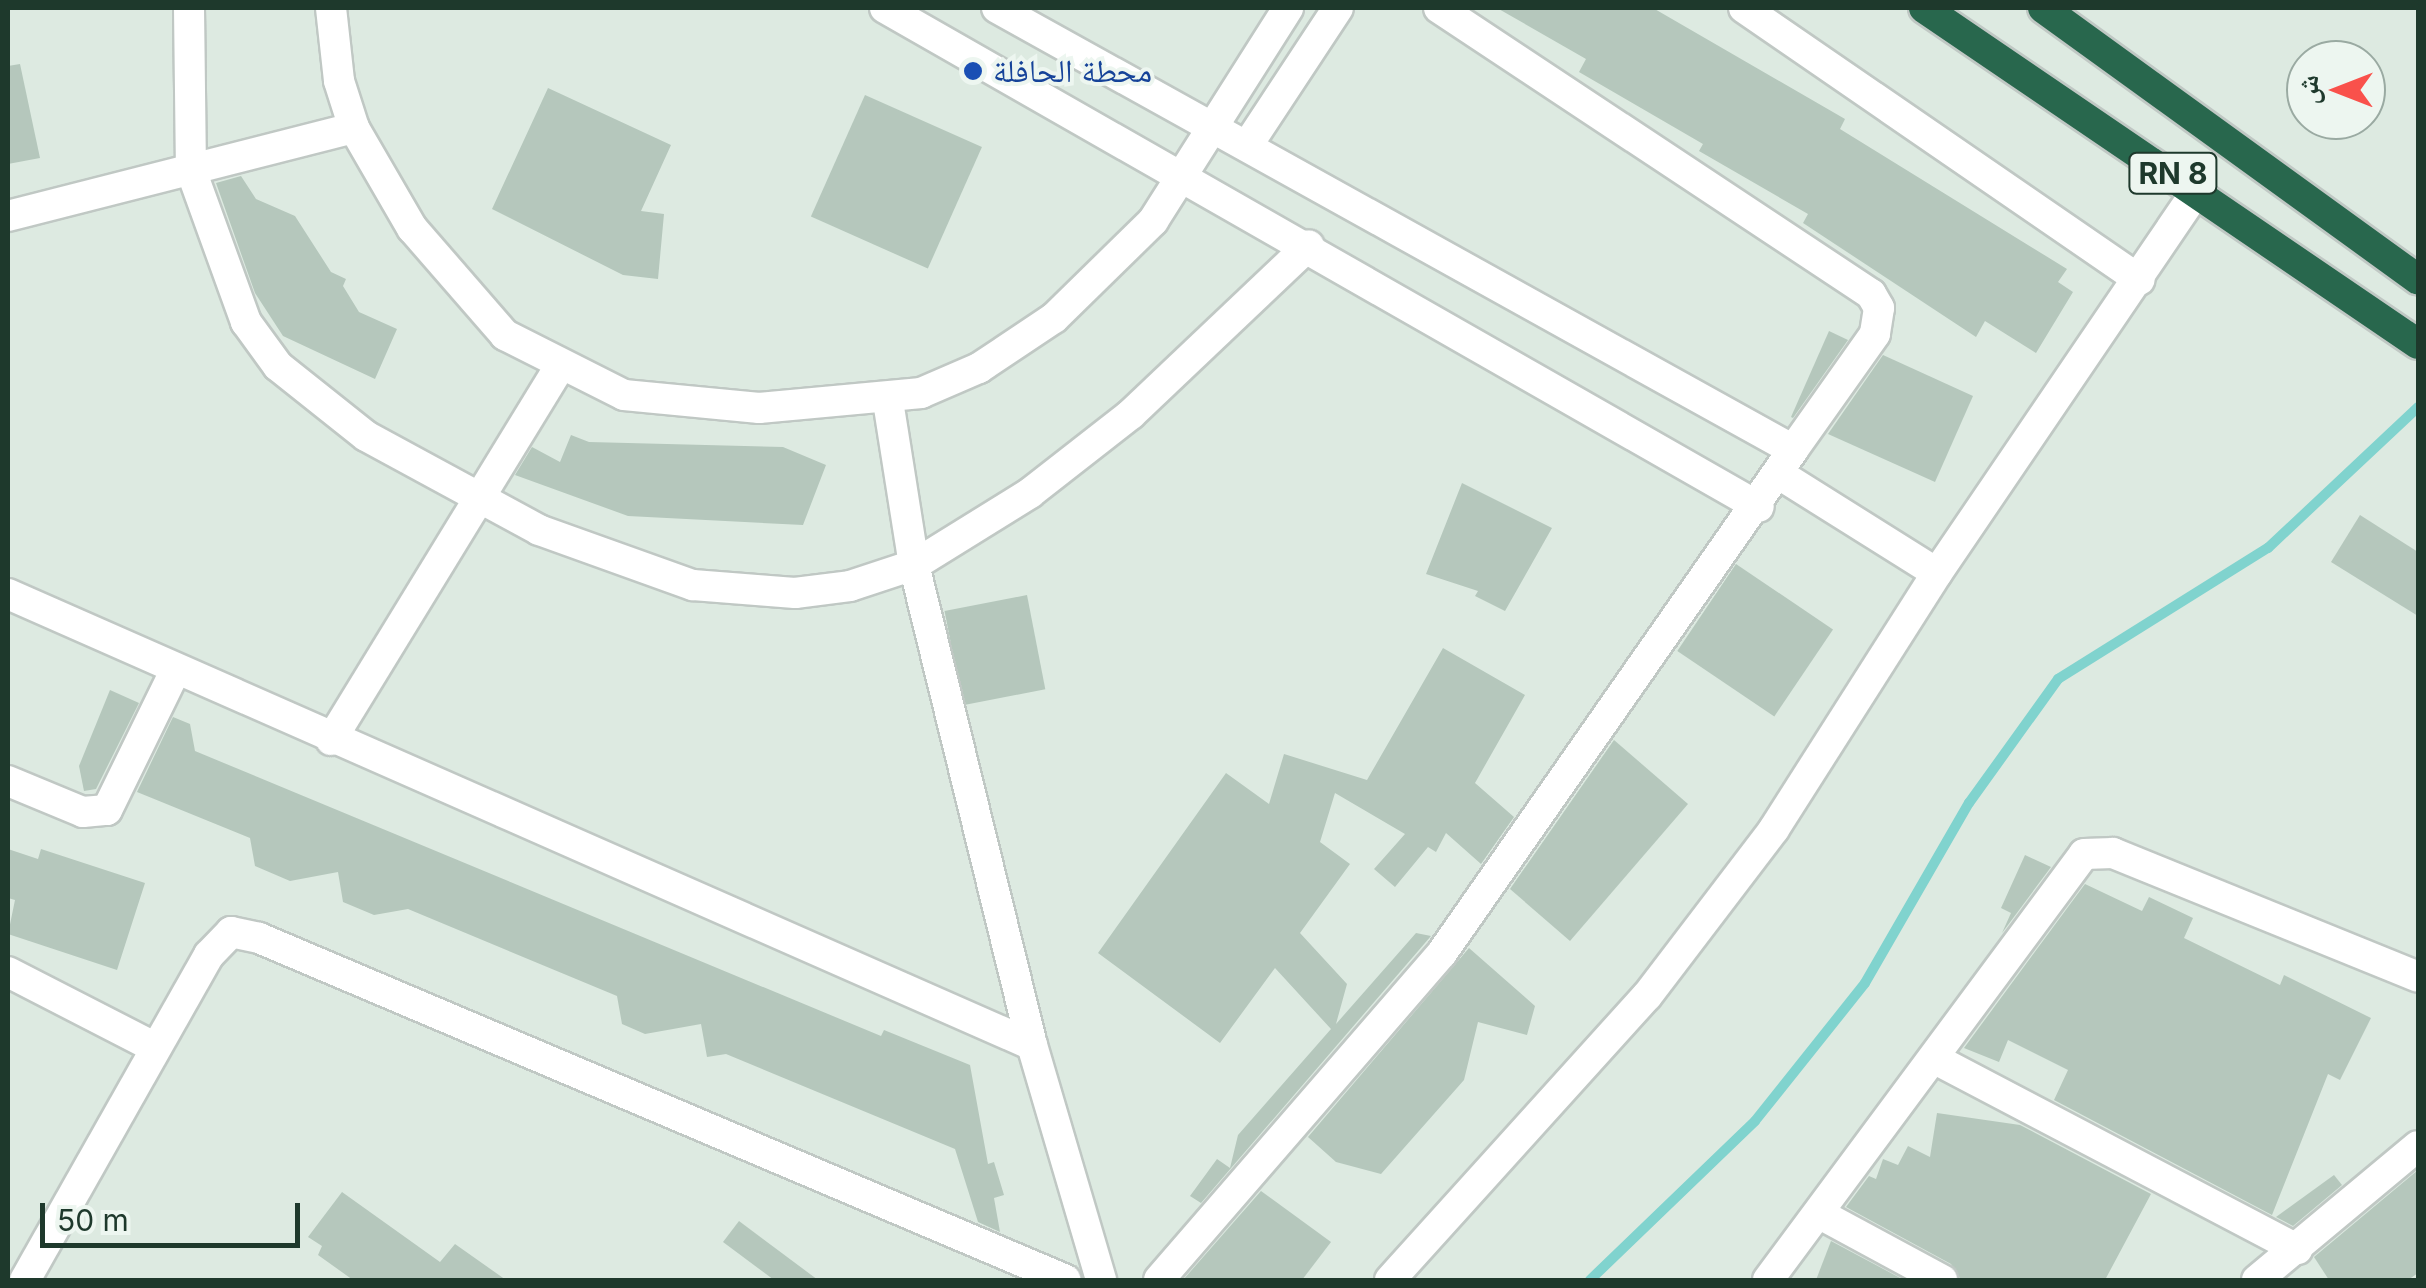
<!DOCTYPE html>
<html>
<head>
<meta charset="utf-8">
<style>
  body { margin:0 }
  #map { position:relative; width:2426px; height:1288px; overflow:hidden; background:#ddeae1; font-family:Inter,"Noto Naskh Arabic",sans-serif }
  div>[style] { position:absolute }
  .stream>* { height:10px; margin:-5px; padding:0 5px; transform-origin:5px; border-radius:5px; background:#80d3ce }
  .building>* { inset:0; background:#b5c7bc; transform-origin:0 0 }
  .roads { filter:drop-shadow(2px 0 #c0c8c4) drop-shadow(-2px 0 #c0c8c4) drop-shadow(0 2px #c0c8c4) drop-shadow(0 -2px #c0c8c4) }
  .minor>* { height:30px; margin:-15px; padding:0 15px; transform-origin:15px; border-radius:15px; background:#fff }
  .highway>* { height:30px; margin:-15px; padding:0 15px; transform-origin:15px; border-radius:15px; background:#28674d }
  .dots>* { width:28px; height:28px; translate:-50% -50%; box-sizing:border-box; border:5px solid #edf6f0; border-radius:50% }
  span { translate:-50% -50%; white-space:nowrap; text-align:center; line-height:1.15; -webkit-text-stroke:8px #edf6f0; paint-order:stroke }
  .shield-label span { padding:2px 8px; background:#edf6f0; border:2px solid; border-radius:8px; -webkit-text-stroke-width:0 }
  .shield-label { font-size:30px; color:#1e392c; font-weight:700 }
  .transit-label { font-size:32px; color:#164399 }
  .left { translate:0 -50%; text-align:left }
  .frame { position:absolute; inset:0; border:10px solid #1e392c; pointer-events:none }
  .north { position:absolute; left:2286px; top:40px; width:100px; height:100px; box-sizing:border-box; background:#edf6f0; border:2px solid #9aaaa2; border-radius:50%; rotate:270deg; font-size:28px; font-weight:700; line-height:40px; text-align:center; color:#1e392c }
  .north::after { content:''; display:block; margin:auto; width:35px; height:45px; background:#f9514b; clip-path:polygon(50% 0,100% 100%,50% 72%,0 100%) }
  .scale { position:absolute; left:40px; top:1203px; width:260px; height:45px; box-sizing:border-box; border:5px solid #1e392c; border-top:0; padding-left:12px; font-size:30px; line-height:35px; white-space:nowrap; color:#1e392c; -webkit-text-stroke:8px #edf6f0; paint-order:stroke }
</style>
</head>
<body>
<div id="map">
  <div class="stream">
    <i style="left:1590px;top:1280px;width:229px;rotate:-43.9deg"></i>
    <i style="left:1755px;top:1121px;width:176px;rotate:-51.4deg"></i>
    <i style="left:1865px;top:983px;width:208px;rotate:-60deg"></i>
    <i style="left:1969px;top:803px;width:153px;rotate:-54.3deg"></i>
    <i style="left:2058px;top:679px;width:248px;rotate:-32deg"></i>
    <i style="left:2268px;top:548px;width:206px;rotate:-43.2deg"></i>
  </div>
  <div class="building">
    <i style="clip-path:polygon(1497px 8px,1653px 8px,1845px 119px,1840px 129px,2067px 269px,2058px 282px,2073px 292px,2036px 353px,1985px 321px,1976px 337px,1803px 223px,1808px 214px,1699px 151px,1703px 144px,1579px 72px,1586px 59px)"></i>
    <i style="clip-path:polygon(20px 64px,40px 158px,8px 164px,8px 66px)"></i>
    <i style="clip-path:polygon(548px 88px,671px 145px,641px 211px,664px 214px,658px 279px,623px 275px,492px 209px)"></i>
    <i style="left:865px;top:95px;width:128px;height:133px;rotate:24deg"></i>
    <i style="clip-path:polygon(241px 176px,256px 199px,295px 216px,331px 272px,346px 279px,343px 286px,359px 312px,397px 329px,375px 379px,283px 336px,255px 293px,216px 183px)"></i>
    <i style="clip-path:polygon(1829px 331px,1848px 340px,1793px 418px,1791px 417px)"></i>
    <i style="clip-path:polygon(1883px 355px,1973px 396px,1935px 482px,1828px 434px)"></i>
    <i style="clip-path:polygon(571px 435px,589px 442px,783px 447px,826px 465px,803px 525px,628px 516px,515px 475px,532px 447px,560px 462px)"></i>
    <i style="clip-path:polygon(1462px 483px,1552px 528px,1505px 611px,1475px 596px,1478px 591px,1426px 574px)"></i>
    <i style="clip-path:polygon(2360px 515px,2418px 552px,2418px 616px,2331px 562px)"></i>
    <i style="left:1736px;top:564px;width:117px;height:105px;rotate:34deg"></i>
    <i style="left:1027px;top:595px;width:96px;height:84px;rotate:79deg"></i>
    <i style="clip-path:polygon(1443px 648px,1525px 695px,1475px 783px,1514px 817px,1481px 864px,1446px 833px,1436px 852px,1428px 847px,1395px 887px,1374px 869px,1405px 834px,1335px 793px,1320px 842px,1350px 864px,1300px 933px,1347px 984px,1336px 1024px,1416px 933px,1431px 936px,1201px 1203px,1190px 1196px,1217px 1159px,1230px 1168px,1238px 1135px,1331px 1029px,1275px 968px,1220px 1043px,1098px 953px,1226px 773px,1269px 804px,1284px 754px,1367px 780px)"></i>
    <i style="clip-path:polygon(110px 690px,139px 703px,96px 789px,84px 791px,79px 766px)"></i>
    <i style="clip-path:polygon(173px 717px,190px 724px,195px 751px,881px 1036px,884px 1030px,970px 1065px,988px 1164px,994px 1162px,1004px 1195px,994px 1198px,1000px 1232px,978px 1222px,955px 1149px,726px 1054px,707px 1057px,701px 1024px,645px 1034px,622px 1024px,617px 996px,408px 909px,374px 915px,343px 902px,338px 872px,290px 881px,255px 866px,250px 838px,137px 792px)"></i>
    <i style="clip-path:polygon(1614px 740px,1688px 804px,1570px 941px,1510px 889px)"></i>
    <i style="clip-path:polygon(8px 849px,38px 859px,41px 849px,145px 883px,117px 970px,8px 934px,15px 900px,8px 898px)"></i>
    <i style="clip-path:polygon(2025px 855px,2051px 867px,2002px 933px,2011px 913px,2001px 908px)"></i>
    <i style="clip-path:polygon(2085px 884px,2142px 911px,2149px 897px,2193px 918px,2184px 938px,2280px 985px,2284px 975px,2371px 1018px,2340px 1080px,2328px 1074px,2272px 1215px,2054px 1100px,2068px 1070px,2008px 1040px,1999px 1062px,1964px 1048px)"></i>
    <i style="clip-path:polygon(1469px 948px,1535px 1006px,1527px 1035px,1478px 1022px,1464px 1080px,1381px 1174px,1336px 1162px,1308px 1137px)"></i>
    <i style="clip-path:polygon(1937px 1113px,2020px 1125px,2151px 1194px,2105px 1280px,1961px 1280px,1951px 1264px,1846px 1207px,1869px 1176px,1876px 1179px,1883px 1159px,1898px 1165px,1908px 1146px,1930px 1157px)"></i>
    <i style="clip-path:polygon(2418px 1170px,2418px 1273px,2408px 1280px,2329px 1280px,2314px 1257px)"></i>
    <i style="clip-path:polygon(2334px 1175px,2342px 1185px,2293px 1226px,2276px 1217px)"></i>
    <i style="clip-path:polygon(1261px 1191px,1331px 1242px,1302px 1280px,1183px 1280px)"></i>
    <i style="clip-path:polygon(342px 1192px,440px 1262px,455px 1244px,506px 1280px,353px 1280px,318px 1255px,322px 1246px,308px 1237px)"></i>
    <i style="clip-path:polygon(739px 1221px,818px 1280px,774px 1280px,723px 1242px)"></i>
    <i style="clip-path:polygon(1831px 1241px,1904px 1280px,1816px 1280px)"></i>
  </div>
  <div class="roads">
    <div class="minor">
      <i style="left:189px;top:8px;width:162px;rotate:89.3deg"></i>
      <i style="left:191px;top:170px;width:162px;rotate:70.1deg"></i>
      <i style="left:246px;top:322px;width:54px;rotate:54deg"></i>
      <i style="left:278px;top:366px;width:112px;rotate:38.5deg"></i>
      <i style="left:366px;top:436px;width:197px;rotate:28.5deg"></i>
      <i style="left:539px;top:530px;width:164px;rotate:19.7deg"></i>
      <i style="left:693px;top:585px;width:102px;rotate:4.5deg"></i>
      <i style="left:795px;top:593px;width:55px;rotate:-7.3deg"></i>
      <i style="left:850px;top:586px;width:67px;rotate:-18.2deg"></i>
      <i style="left:914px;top:565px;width:137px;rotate:-31.8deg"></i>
      <i style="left:1030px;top:493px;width:128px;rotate:-38deg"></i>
      <i style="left:1131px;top:414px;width:245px;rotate:-43.5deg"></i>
      <i style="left:331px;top:8px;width:73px;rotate:83.7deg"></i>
      <i style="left:339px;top:81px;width:49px;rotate:72.3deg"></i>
      <i style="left:354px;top:128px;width:116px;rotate:59.9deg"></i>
      <i style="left:412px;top:228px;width:142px;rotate:49deg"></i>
      <i style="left:505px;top:335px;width:133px;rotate:26.8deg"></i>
      <i style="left:624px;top:395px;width:136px;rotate:5.5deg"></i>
      <i style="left:759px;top:408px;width:163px;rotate:-5.3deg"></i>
      <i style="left:921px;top:393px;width:63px;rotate:-23.3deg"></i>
      <i style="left:979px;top:368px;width:90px;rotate:-33.7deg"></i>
      <i style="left:1054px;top:318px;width:139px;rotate:-44.4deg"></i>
      <i style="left:1153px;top:221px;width:252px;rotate:-57.6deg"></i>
      <i style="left:885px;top:8px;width:1006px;rotate:29.72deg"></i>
      <i style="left:997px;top:8px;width:910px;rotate:29.04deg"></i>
      <i style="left:1793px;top:450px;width:613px;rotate:124.91deg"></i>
      <i style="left:1442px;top:953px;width:432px;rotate:130.9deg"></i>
      <i style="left:1439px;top:8px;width:518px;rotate:33.51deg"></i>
      <i style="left:1871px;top:294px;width:16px;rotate:60deg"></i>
      <i style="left:1879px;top:308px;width:26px;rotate:99deg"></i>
      <i style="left:1875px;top:334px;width:142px;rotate:125.3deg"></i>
      <i style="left:1744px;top:8px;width:480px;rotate:34.5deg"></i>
      <i style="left:1247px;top:146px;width:165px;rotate:-56.6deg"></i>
      <i style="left:8px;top:216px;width:357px;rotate:-14.3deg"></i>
      <i style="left:888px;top:401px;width:166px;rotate:81deg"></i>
      <i style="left:914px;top:565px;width:494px;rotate:76.2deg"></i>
      <i style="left:1032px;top:1045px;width:245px;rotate:73.6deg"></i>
      <i style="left:1779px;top:474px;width:186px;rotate:32.1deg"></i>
      <i style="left:8px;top:594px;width:1119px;rotate:23.77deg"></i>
      <i style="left:331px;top:740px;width:436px;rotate:-58.5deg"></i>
      <i style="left:8px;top:781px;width:81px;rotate:22.5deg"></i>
      <i style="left:83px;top:812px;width:24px;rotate:-5deg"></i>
      <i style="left:107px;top:810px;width:157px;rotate:-63.9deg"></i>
      <i style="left:8px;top:972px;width:166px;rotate:27.2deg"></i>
      <i style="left:1937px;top:1060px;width:407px;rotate:27.7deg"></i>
      <i style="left:1820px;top:1214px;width:139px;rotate:28.4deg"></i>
      <i style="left:25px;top:1280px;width:373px;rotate:-60.5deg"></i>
      <i style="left:209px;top:955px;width:32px;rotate:-46deg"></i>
      <i style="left:231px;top:932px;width:29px;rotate:12deg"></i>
      <i style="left:259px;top:938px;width:876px;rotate:22.97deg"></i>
      <i style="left:1390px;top:1280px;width:383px;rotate:-47.9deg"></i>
      <i style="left:1647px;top:996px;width:210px;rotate:-52.7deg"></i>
      <i style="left:1774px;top:829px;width:303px;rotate:-57.5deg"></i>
      <i style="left:1937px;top:573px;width:463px;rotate:-55.8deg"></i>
      <i style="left:1768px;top:1280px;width:530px;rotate:-53.43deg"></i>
      <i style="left:2084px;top:854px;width:29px;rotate:-2deg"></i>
      <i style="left:2113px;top:853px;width:329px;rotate:22.1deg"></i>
      <i style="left:2257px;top:1280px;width:209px;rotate:-39.8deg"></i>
    </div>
    <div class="highway">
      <i style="left:1924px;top:8px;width:597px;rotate:34.22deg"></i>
      <i style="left:2043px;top:8px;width:463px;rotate:35.9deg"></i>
    </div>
  </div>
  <div class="dots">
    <i style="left:973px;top:71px;background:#1a4fb4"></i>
  </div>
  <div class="shield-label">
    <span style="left:2173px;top:173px">RN 8</span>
  </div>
  <div class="transit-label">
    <span class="left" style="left:993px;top:71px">محطة الحافلة</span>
  </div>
  <div class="frame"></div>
  <div class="north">ش</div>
  <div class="scale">50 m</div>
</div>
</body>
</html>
